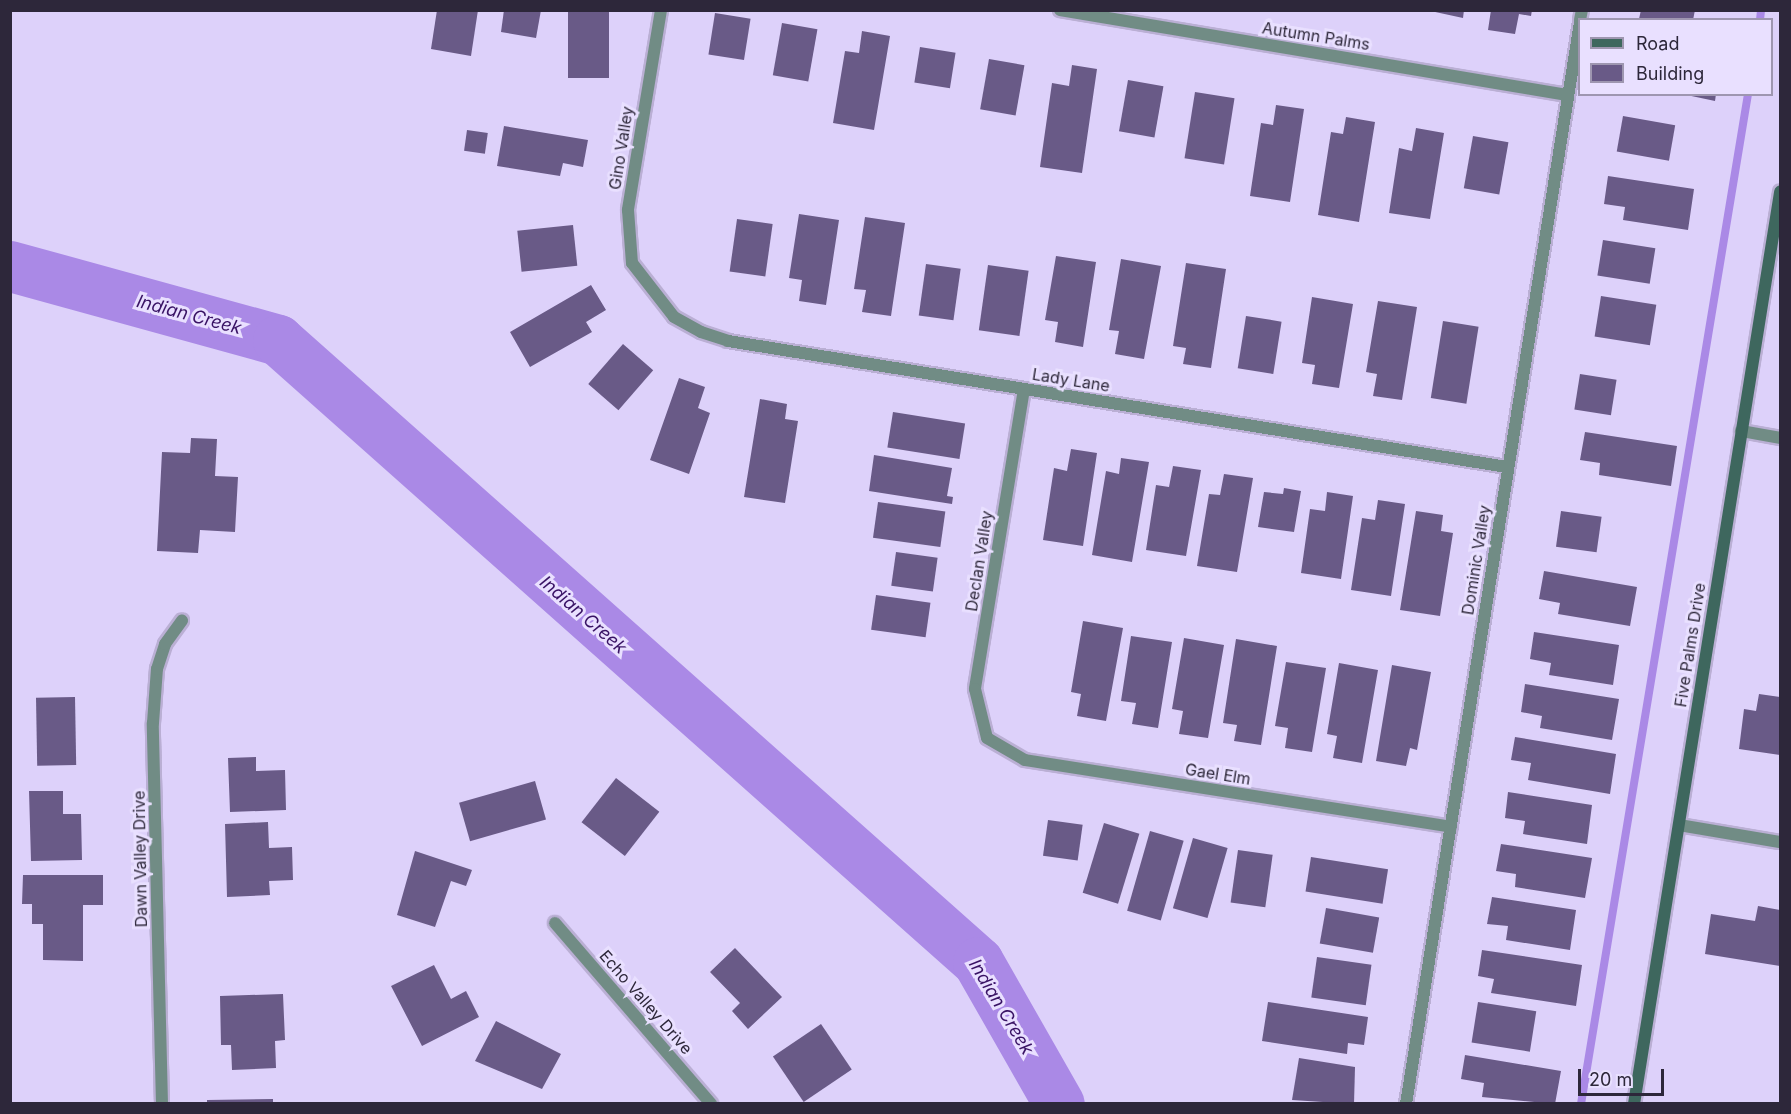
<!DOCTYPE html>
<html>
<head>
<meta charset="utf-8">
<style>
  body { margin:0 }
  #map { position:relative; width:1791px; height:1114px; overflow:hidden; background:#ddd1fa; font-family:Inter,sans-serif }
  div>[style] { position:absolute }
  .stream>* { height:8px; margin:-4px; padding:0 4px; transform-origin:4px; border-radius:4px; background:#aa89e6 }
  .river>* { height:51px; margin:-25.5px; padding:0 25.5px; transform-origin:25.5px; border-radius:25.5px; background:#aa89e6 }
  .building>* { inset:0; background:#695a87; transform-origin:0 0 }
  .roads { filter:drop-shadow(2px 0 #baafd4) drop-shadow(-2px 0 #baafd4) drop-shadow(0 2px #baafd4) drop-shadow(0 -2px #baafd4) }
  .street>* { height:12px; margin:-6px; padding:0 6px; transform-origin:6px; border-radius:6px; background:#718c85 }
  .secondary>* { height:12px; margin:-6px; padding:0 6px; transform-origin:6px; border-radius:6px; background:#3e675e }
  span { translate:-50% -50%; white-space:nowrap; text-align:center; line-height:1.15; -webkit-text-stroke:6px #e9e0ff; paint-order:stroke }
  .street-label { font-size:16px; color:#2d273a }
  .water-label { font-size:18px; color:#391365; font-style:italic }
  .frame { position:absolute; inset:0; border:12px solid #2d273a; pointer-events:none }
  .legend { position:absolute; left:1578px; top:18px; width:195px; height:78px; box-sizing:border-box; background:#e9e0ff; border:2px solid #9e96b0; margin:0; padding:8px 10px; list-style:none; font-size:18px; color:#2d273a }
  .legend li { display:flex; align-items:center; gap:12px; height:30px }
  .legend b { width:30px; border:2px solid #9e96b0 }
  .scale { position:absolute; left:1578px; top:1069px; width:86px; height:27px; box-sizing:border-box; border:3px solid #2d273a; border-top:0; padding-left:8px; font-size:18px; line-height:21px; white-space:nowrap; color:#2d273a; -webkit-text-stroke:4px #e9e0ff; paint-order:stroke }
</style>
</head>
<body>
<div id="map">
  <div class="stream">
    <i style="left:1760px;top:20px;width:10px;rotate:-84deg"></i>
    <i style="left:1581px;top:1104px;width:1024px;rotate:-80.61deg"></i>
  </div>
  <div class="river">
    <i style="left:10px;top:266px;width:278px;rotate:15.4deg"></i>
    <i style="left:278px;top:340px;width:936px;rotate:41.62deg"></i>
    <i style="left:978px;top:962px;width:163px;rotate:60.3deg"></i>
  </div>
  <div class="building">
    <i style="clip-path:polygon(437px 10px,478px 10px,471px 56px,431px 49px)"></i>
    <i style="clip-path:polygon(504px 10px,541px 10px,536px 38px,501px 32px)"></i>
    <i style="left:568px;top:10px;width:41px;height:68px"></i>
    <i style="clip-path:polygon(1426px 10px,1464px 10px,1463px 18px)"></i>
    <i style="clip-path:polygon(1491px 10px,1532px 10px,1531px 16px,1519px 14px,1515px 34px,1488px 30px)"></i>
    <i style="clip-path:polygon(1641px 10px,1695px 10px,1693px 20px,1639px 19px)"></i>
    <i style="left:715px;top:13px;width:36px;height:42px;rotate:9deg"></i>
    <i style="left:782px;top:23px;width:36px;height:53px;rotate:10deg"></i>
    <i style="clip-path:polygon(862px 31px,890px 36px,874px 130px,833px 123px,845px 51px,859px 53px)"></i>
    <i style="left:920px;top:47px;width:36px;height:36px;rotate:9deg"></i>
    <i style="left:989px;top:59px;width:36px;height:51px;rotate:10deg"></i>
    <i style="clip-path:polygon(1072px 65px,1097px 69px,1082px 173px,1040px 167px,1052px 83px,1069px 86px)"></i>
    <i style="left:1128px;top:80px;width:36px;height:52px;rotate:10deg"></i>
    <i style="left:1195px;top:92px;width:40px;height:67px;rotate:9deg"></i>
    <i style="clip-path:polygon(1682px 94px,1716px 94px,1715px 101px)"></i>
    <i style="clip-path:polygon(1276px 105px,1304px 109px,1290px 202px,1250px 196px,1261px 123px,1273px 125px)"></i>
    <i style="left:1623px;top:116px;width:53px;height:36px;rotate:10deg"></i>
    <i style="clip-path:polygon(1346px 117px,1375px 122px,1359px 222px,1318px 215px,1331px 132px,1343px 134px)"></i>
    <i style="clip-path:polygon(504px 126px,588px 140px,583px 167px,563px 163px,560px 176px,497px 166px)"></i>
    <i style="clip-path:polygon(1416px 128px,1444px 133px,1430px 219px,1389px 213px,1399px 148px,1412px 151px)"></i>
    <i style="left:467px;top:130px;width:21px;height:21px;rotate:8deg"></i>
    <i style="left:1473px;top:136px;width:36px;height:53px;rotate:10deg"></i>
    <i style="clip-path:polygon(1608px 176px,1694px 189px,1688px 230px,1623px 220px,1625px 207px,1604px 204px)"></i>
    <i style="clip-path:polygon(799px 214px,839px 220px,826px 305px,799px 301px,802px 280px,789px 278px)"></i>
    <i style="clip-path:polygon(865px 217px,905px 223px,891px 316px,862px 312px,866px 290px,854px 289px)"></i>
    <i style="left:737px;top:219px;width:36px;height:53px;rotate:8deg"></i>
    <i style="left:573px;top:225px;width:41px;height:56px;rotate:84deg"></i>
    <i style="left:1603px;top:240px;width:53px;height:36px;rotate:9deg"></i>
    <i style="clip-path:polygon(1056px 256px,1096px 262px,1083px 347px,1055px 342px,1058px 322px,1045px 320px)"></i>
    <i style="clip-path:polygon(1121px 259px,1161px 266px,1144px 359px,1115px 354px,1119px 331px,1109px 330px)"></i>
    <i style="clip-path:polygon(1186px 263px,1226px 269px,1211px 368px,1183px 364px,1186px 348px,1173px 346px)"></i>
    <i style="left:926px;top:264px;width:35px;height:52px;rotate:8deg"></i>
    <i style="left:988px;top:265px;width:41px;height:66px;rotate:8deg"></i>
    <i style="clip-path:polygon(591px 285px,606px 310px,586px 322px,592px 332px,530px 367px,510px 332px)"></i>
    <i style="left:1601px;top:296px;width:56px;height:41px;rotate:9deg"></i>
    <i style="clip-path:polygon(1312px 297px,1353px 304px,1339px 388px,1312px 384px,1315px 365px,1302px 363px)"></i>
    <i style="clip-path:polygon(1378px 301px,1417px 307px,1402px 400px,1373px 396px,1377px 374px,1366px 372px)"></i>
    <i style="left:1246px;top:316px;width:36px;height:53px;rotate:9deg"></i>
    <i style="left:1443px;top:321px;width:36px;height:78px;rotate:9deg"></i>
    <i style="left:623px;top:344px;width:40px;height:53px;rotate:41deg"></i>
    <i style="left:1580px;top:374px;width:37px;height:36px;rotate:9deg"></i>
    <i style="clip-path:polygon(679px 378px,705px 387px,698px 408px,710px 413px,689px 474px,650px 460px)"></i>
    <i style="clip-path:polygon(760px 399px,787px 404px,785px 419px,798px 421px,785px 503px,744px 497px)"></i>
    <i style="left:893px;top:412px;width:73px;height:36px;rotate:9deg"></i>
    <i style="clip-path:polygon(1585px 432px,1677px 446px,1671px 486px,1599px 475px,1600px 463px,1580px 460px)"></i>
    <i style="clip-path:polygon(191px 438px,217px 439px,215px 476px,238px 477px,235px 532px,200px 530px,198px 553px,157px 551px,162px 452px,190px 453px)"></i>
    <i style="clip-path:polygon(1071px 449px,1097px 453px,1083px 546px,1043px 540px,1054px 468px,1067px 471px)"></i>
    <i style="clip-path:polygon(874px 455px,952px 468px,947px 496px,953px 497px,952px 504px,869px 491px)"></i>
    <i style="clip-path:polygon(1121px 458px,1149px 462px,1132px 562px,1092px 555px,1106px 471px,1119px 474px)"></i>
    <i style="clip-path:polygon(1173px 466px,1201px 470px,1186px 556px,1146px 550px,1156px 485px,1169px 487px)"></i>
    <i style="clip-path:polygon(1224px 474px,1253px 478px,1237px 572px,1197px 566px,1209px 494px,1220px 495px)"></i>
    <i style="clip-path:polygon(1284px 488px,1301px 491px,1294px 532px,1258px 527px,1264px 492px,1283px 494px)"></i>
    <i style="clip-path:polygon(1327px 492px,1353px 496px,1341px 579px,1301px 573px,1310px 509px,1325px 511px)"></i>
    <i style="clip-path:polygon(1378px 500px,1405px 504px,1391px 596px,1351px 590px,1362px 518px,1375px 520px)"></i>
    <i style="left:878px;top:502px;width:68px;height:36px;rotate:8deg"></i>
    <i style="clip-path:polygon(1416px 511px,1443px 515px,1441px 531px,1453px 533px,1440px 616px,1400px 610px)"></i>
    <i style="left:1561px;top:511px;width:41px;height:36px;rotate:8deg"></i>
    <i style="left:896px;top:552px;width:42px;height:34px;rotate:8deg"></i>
    <i style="clip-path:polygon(1544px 571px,1637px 587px,1630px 626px,1558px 614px,1560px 603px,1539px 599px)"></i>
    <i style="left:876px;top:595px;width:55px;height:35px;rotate:8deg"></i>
    <i style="clip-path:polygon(1083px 621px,1123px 628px,1106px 721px,1077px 716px,1081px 694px,1071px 692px)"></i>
    <i style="clip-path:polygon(1534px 632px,1619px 645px,1613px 685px,1549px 675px,1551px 663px,1530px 659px)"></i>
    <i style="clip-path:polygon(1131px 636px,1172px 642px,1158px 728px,1132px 724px,1136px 703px,1121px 701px)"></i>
    <i style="clip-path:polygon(1184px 638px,1224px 645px,1208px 738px,1179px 734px,1183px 711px,1172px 709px)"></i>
    <i style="clip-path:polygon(1236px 639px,1277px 646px,1261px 745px,1234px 741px,1237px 725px,1223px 723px)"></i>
    <i style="clip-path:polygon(1286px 662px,1326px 668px,1312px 752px,1285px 748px,1288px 728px,1275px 726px)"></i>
    <i style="clip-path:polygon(1339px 663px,1378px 670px,1362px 763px,1333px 758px,1337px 736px,1327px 734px)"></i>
    <i style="clip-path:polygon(1392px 665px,1431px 672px,1417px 750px,1410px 748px,1406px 766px,1376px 761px)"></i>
    <i style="clip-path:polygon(1525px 684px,1619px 699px,1612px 740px,1540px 728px,1542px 716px,1521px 712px)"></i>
    <i style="clip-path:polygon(1759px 694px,1780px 697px,1780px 755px,1739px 749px,1744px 709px,1756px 711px)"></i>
    <i style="left:75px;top:697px;width:68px;height:39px;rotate:89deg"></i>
    <i style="clip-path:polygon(1515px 737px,1616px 754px,1610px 794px,1528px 780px,1531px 763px,1511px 760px)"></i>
    <i style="clip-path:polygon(256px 757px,256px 771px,285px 770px,286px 810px,230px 812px,228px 758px)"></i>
    <i style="left:616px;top:778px;width:55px;height:56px;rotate:38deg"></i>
    <i style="left:535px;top:781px;width:40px;height:79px;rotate:74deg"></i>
    <i style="clip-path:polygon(29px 791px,63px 791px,63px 814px,81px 814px,82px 860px,31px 861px)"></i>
    <i style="clip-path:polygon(1508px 792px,1592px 805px,1587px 844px,1523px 834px,1525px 821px,1505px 818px)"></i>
    <i style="left:1048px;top:820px;width:35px;height:36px;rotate:8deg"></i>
    <i style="clip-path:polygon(268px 822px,269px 848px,292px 847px,293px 880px,269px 881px,270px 895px,227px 897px,225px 824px)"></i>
    <i style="left:1104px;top:823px;width:37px;height:73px;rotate:17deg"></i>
    <i style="left:1150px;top:831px;width:35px;height:83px;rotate:16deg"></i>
    <i style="left:1193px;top:838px;width:36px;height:73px;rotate:16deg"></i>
    <i style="clip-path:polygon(1501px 844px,1592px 858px,1585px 898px,1515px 887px,1516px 874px,1496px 871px)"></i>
    <i style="left:1238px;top:850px;width:35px;height:53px;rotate:8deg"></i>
    <i style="clip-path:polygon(415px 851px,472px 870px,466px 886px,451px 881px,435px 927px,397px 915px)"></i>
    <i style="left:1311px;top:857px;width:78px;height:35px;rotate:9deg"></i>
    <i style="clip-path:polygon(23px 875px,103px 875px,103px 905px,83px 905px,83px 961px,43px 960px,43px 924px,32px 924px,32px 904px,22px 904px)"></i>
    <i style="clip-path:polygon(1492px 897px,1576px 910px,1570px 950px,1506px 940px,1508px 926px,1487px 924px)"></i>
    <i style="clip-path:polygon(1758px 906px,1780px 910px,1780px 966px,1705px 954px,1711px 914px,1755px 921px)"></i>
    <i style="left:1326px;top:908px;width:54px;height:36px;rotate:10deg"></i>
    <i style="clip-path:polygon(735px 948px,782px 997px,748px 1029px,732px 1011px,740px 1003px,710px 972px)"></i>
    <i style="clip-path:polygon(1482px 950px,1582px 965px,1576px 1006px,1491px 993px,1494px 979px,1478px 976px)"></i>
    <i style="left:1317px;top:957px;width:55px;height:41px;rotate:8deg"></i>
    <i style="clip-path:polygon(434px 965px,451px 999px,466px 991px,479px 1017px,422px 1046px,391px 986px)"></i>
    <i style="clip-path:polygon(283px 994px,285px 1040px,275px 1041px,276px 1068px,232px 1070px,231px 1045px,221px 1045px,220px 996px)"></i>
    <i style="clip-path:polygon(1268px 1002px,1368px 1017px,1364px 1045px,1348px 1043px,1347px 1054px,1262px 1041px)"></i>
    <i style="left:1478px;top:1002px;width:59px;height:41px;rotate:9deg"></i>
    <i style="clip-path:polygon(496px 1021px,561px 1054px,542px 1089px,475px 1061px)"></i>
    <i style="left:821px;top:1024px;width:55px;height:58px;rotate:56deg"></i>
    <i style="clip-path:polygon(1465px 1055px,1561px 1071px,1555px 1104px,1482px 1097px,1484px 1083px,1461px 1079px)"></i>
    <i style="clip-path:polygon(1299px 1058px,1355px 1067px,1354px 1104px,1292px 1100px)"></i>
    <i style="clip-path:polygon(273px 1099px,273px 1104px,207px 1104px,207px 1100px)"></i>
  </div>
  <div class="roads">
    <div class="street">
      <i style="left:661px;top:10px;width:203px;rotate:99.4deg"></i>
      <i style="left:628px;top:210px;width:53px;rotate:85.7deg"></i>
      <i style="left:632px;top:263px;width:68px;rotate:52.1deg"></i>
      <i style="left:674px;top:317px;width:31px;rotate:29deg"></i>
      <i style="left:701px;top:332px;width:28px;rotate:18deg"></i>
      <i style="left:728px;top:341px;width:789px;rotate:9.19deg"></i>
      <i style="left:1060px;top:10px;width:514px;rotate:9.52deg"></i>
      <i style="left:1580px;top:20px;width:10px;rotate:-79deg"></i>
      <i style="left:1024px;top:389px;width:304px;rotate:99.3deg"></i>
      <i style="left:975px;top:689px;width:50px;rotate:76.2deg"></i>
      <i style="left:987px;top:738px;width:44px;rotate:30.1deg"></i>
      <i style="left:1025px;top:760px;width:431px;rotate:8.9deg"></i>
      <i style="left:1741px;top:431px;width:40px;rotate:10deg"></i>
      <i style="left:1679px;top:825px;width:102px;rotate:9.6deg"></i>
      <i style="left:555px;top:923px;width:239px;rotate:49.2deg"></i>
      <i style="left:162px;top:1104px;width:381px;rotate:-91.4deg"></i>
      <i style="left:153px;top:723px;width:54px;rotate:-85.8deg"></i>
      <i style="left:157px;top:669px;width:26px;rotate:-72deg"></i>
      <i style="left:165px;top:644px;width:29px;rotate:-54deg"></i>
      <i style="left:1406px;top:1104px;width:1095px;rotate:-80.86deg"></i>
    </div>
    <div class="secondary">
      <i style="left:1634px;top:1104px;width:924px;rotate:-80.9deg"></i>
    </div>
  </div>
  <div class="street-label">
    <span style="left:1316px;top:36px;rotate:9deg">Autumn Palms</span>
    <span style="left:621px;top:148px;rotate:-81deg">Gino Valley</span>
    <span style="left:1071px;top:380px;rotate:9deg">Lady Lane</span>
    <span style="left:1476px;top:560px;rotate:-81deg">Dominic Valley</span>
    <span style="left:979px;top:561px;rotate:-81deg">Declan Valley</span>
    <span style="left:1690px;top:645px;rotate:-81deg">Five Palms Drive</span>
    <span style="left:1218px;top:774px;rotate:9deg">Gael Elm</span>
    <span style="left:140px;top:859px;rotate:-91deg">Dawn Valley Drive</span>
    <span style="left:646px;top:1002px;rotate:49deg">Echo Valley Drive</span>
  </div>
  <div class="water-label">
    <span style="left:189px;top:315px;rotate:15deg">Indian Creek</span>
    <span style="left:583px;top:615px;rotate:41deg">Indian Creek</span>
    <span style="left:1001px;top:1007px;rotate:59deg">Indian Creek</span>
  </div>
  <div class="frame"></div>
  <ul class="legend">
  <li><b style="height:8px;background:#3e675e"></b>Road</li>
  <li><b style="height:16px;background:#695a87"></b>Building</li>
  </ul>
  <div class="scale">20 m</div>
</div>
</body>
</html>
